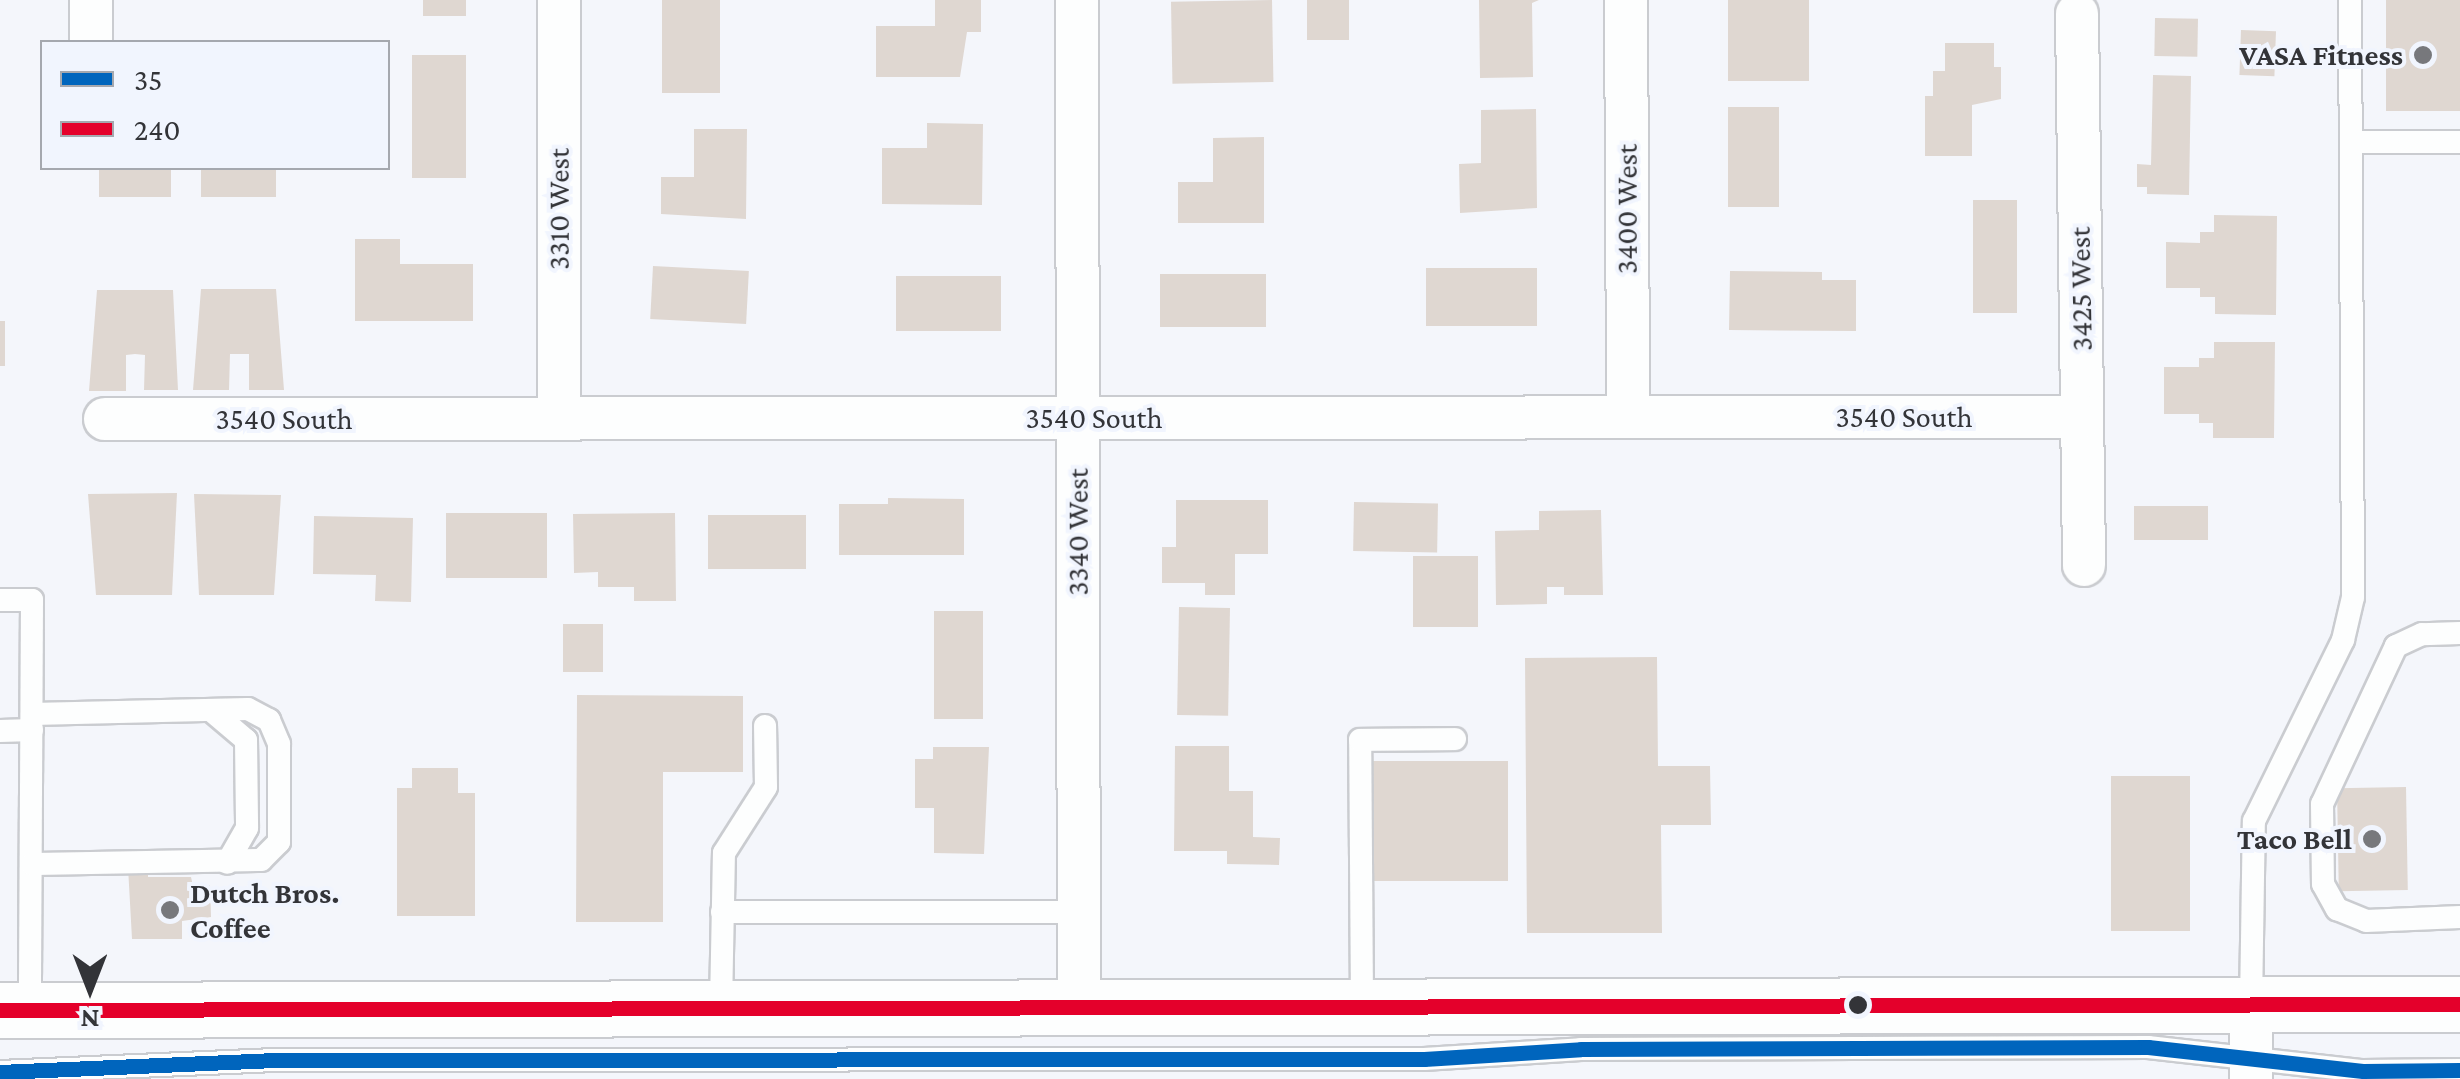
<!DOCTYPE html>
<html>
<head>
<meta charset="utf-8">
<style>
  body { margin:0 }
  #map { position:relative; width:2460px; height:1079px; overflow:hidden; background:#f4f6fb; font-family:"Crimson Pro",serif }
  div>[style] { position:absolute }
  .building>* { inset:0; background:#dfd7d1; transform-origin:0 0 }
  .roads { filter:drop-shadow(2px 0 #caccd0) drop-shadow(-2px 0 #caccd0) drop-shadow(0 2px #caccd0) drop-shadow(0 -2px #caccd0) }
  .service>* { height:22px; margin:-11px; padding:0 11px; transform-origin:11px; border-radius:11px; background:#fdfefe }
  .minor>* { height:42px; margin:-21px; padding:0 21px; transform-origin:21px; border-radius:21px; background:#fdfefe }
  .primary>* { height:55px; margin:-27.5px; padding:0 27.5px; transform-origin:27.5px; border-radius:27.5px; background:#fdfefe }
  .bus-1>* { height:15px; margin:-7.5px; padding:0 7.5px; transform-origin:7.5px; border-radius:7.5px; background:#0065bd }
  .bus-2>* { height:15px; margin:-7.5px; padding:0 7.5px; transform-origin:7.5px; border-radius:7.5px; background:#e4002b }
  .dots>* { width:28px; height:28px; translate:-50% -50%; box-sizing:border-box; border:5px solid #f1f5fe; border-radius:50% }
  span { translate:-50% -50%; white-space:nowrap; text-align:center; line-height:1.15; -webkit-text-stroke:8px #f1f5fe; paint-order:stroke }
  .poi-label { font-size:30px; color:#333438; font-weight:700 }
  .right { translate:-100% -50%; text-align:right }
  .left { translate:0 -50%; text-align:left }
  .street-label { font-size:30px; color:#333438 }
  .legend { position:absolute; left:40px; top:40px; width:350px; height:130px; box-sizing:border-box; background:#f1f5fe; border:2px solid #a5a8af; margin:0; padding:12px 18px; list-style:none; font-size:30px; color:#333438 }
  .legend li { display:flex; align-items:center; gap:20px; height:50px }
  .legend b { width:50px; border:2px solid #a5a8af }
  .north { position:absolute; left:40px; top:939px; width:100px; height:100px; -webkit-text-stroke:8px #f1f5fe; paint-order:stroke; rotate:180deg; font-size:28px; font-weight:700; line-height:40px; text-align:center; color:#333438 }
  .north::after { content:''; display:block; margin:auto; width:35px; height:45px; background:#333438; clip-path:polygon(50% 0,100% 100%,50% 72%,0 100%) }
</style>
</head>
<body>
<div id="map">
  <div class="building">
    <i style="left:423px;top:0;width:43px;height:16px"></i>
    <i style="left:662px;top:0;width:58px;height:93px"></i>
    <i style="clip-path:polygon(935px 0,981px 0,981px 32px,967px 32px,960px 77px,876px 77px,876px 26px,935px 26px)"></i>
    <i style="left:1272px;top:0;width:82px;height:101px;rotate:89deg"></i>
    <i style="left:1307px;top:0;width:42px;height:40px"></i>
    <i style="clip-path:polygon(1479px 0,1539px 0,1532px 3px,1533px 77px,1480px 78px)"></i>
    <i style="left:1728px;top:0;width:81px;height:81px"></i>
    <i style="left:2386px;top:0;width:74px;height:111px"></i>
    <i style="left:2155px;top:18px;width:43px;height:38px;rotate:1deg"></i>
    <i style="left:2241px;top:30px;width:35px;height:45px;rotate:2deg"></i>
    <i style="clip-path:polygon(1945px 43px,1994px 43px,1994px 67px,2001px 67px,2001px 99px,1972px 105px,1972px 156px,1925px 156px,1925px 96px,1933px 96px,1933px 71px,1945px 71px)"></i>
    <i style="left:412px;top:55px;width:54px;height:123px"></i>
    <i style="clip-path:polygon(2153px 75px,2191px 76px,2189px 195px,2147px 194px,2147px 187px,2137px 187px,2137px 164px,2151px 165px)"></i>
    <i style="left:1728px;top:107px;width:51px;height:100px"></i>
    <i style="clip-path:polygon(1536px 109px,1537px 208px,1460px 213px,1459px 164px,1481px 163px,1481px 110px)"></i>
    <i style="clip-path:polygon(927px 123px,983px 124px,982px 205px,882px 204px,882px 148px,927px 148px)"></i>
    <i style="clip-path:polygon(694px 129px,747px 129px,746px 219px,661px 214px,661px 177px,694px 177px)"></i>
    <i style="clip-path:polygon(1264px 137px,1264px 223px,1178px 223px,1178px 182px,1213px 182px,1213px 138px)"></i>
    <i style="left:99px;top:168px;width:72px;height:29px"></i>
    <i style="left:201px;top:168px;width:75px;height:29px"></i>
    <i style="left:1973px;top:200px;width:44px;height:113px"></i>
    <i style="clip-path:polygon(2214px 215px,2277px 216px,2276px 315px,2215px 314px,2215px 297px,2200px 297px,2200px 288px,2166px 288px,2166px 242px,2200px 243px,2200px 232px,2214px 232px)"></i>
    <i style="clip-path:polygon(355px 239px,400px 239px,400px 264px,473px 264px,473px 321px,355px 321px)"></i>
    <i style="left:653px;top:266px;width:96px;height:53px;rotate:3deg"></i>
    <i style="left:1426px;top:268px;width:111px;height:58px"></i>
    <i style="clip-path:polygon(1730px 271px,1822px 272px,1822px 280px,1856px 280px,1856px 331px,1729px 330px)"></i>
    <i style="left:1266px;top:274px;width:53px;height:106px;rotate:90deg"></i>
    <i style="left:896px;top:276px;width:105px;height:55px"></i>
    <i style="clip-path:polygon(201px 289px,276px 289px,284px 390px,249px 390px,249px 354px,230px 354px,229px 390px,193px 390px)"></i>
    <i style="clip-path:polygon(97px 290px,173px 290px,178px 390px,144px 390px,145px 355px,135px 354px,126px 355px,126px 391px,89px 391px)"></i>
    <i style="left:0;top:321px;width:5px;height:45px"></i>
    <i style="clip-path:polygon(2214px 342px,2275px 342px,2274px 438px,2213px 438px,2213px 423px,2199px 423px,2199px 414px,2164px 414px,2164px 367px,2199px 367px,2199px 358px,2214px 358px)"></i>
    <i style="clip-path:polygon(177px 493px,172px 595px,96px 595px,88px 494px)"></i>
    <i style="clip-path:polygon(194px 494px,281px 495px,274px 595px,199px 595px)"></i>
    <i style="clip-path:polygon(888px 498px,964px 499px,964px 555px,839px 555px,839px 504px,888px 504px)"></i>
    <i style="clip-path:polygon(1176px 500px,1268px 500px,1268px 554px,1235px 554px,1235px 595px,1205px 595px,1205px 583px,1162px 583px,1162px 547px,1176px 547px)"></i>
    <i style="left:1354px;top:502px;width:84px;height:49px;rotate:1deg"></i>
    <i style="left:2134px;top:506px;width:74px;height:34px"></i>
    <i style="clip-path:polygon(1601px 510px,1603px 595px,1564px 595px,1564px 587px,1547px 587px,1547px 604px,1496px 605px,1495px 531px,1539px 530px,1539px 511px)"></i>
    <i style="left:547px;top:513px;width:65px;height:101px;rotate:90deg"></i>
    <i style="clip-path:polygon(675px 513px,676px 601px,634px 601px,634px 587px,598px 587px,598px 572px,574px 573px,573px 514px)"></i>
    <i style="left:708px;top:515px;width:98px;height:54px"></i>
    <i style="clip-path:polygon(314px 516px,413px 518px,411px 602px,375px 601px,376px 575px,313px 574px)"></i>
    <i style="left:1413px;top:556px;width:65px;height:71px"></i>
    <i style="left:1179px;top:607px;width:51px;height:108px;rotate:1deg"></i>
    <i style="left:934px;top:611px;width:49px;height:108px"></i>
    <i style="left:603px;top:624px;width:48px;height:40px;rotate:90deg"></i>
    <i style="clip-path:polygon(1657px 657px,1658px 766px,1710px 766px,1711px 825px,1661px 825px,1662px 933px,1527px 933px,1525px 658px)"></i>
    <i style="clip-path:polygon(577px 695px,743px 696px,743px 772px,663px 772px,663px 922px,576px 922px)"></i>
    <i style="clip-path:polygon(1175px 746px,1229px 746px,1229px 791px,1253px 791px,1253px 837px,1280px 838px,1279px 865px,1227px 864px,1227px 851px,1174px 851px)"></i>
    <i style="clip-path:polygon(933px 747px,989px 747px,984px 854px,934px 853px,934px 808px,915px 808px,915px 759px,933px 759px)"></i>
    <i style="left:1372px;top:761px;width:136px;height:120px"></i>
    <i style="clip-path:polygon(412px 768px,458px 768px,458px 793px,475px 793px,475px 916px,397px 916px,397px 788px,412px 788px)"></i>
    <i style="left:2111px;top:776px;width:79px;height:155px"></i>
    <i style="left:2406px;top:787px;width:103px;height:69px;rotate:89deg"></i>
    <i style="clip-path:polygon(128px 867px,148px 868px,148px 877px,191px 877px,193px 886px,210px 885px,211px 917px,182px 921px,182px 939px,132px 939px)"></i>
  </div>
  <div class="roads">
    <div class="service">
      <i style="left:2351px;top:142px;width:109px"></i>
      <i style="left:0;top:600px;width:32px"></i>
      <i style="left:32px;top:600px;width:409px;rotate:90.3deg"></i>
      <i style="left:2460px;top:633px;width:38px;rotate:178deg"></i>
      <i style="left:2422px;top:634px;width:29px;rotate:155deg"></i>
      <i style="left:2396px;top:646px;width:174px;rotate:115.1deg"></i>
      <i style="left:2322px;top:804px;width:80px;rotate:89.3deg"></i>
      <i style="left:2323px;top:884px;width:29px;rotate:61deg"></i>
      <i style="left:2337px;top:909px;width:31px;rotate:22deg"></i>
      <i style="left:2366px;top:921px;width:94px;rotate:-2.4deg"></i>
      <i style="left:213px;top:712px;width:43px;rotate:40.3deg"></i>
      <i style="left:246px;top:740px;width:88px;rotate:89.3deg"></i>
      <i style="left:247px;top:828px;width:40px;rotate:119.7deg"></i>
      <i style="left:32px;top:714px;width:216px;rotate:-1.3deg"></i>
      <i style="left:248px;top:709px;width:24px;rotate:28deg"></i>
      <i style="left:269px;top:720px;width:26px;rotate:67deg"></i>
      <i style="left:279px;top:744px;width:98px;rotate:90deg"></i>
      <i style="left:279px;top:842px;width:25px;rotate:135deg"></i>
      <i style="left:261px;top:860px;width:229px;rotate:179deg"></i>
      <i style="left:0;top:731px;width:32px;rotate:-2deg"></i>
      <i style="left:722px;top:912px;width:356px"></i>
      <i style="left:1362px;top:1002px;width:262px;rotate:-90.4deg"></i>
      <i style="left:1360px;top:740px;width:95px;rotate:-0.6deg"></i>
      <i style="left:2251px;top:1004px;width:183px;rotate:-89.1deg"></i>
      <i style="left:2254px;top:821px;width:202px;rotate:-63.8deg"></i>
      <i style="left:2343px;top:640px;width:44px;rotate:-76.9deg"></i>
      <i style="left:2353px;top:597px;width:597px;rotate:-90.29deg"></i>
      <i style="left:721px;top:1007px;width:154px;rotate:-88.9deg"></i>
      <i style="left:724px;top:853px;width:78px;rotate:-57.5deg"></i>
      <i style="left:766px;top:787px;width:61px;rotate:-90.9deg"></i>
      <i style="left:0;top:1072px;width:278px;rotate:-2.5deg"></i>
      <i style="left:278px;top:1060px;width:1146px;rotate:-0.05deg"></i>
      <i style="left:1424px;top:1059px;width:157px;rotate:-3.6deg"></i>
      <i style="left:1581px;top:1049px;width:567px;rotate:-0.2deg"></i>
      <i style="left:2148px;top:1047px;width:216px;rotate:6.4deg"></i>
      <i style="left:2363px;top:1071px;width:97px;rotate:-0.6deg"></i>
    </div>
    <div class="minor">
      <i style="left:91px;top:0;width:42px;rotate:90deg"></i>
      <i style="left:1077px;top:0;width:1004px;rotate:89.89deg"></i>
      <i style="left:1626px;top:0;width:417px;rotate:89.7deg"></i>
      <i style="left:2077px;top:14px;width:551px;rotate:89.27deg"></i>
      <i style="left:559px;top:418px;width:418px;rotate:-90deg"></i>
      <i style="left:105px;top:419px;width:1977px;rotate:-0.06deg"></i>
      <i style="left:2251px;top:1079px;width:75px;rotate:-90deg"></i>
    </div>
    <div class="primary">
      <i style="left:0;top:1010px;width:2460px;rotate:-0.14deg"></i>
    </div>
  </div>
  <div class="bus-1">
    <i style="left:0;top:1072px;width:278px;rotate:-2.5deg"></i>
    <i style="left:278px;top:1060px;width:1146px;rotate:-0.05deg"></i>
    <i style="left:1424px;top:1059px;width:157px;rotate:-3.6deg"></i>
    <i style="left:1581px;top:1049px;width:567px;rotate:-0.2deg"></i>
    <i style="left:2148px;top:1047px;width:216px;rotate:6.4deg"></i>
    <i style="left:2363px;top:1071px;width:97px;rotate:-0.6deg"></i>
  </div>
  <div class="bus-2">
    <i style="left:0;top:1010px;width:2460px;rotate:-0.14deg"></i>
  </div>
  <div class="dots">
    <i style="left:2423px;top:55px;background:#77787c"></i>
    <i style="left:2372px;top:839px;background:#77787c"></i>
    <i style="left:170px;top:910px;background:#77787c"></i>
    <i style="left:1858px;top:1005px;background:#333438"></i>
  </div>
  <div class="poi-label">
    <span class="right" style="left:2403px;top:55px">VASA Fitness</span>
    <span class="right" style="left:2352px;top:839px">Taco Bell</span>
    <span class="left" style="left:190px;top:910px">Dutch Bros.<br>Coffee</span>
  </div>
  <div class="street-label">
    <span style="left:559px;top:209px;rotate:-90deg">3310 West</span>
    <span style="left:1627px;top:209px;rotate:-90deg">3400 West</span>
    <span style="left:2081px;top:289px;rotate:-91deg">3425 West</span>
    <span style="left:1904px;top:417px">3540 South</span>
    <span style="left:1094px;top:418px">3540 South</span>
    <span style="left:284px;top:419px">3540 South</span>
    <span style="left:1078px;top:532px;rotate:-90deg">3340 West</span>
  </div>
  <ul class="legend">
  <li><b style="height:12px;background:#0065bd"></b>35</li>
  <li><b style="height:12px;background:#e4002b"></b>240</li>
  </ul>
  <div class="north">N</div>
</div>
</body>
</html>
